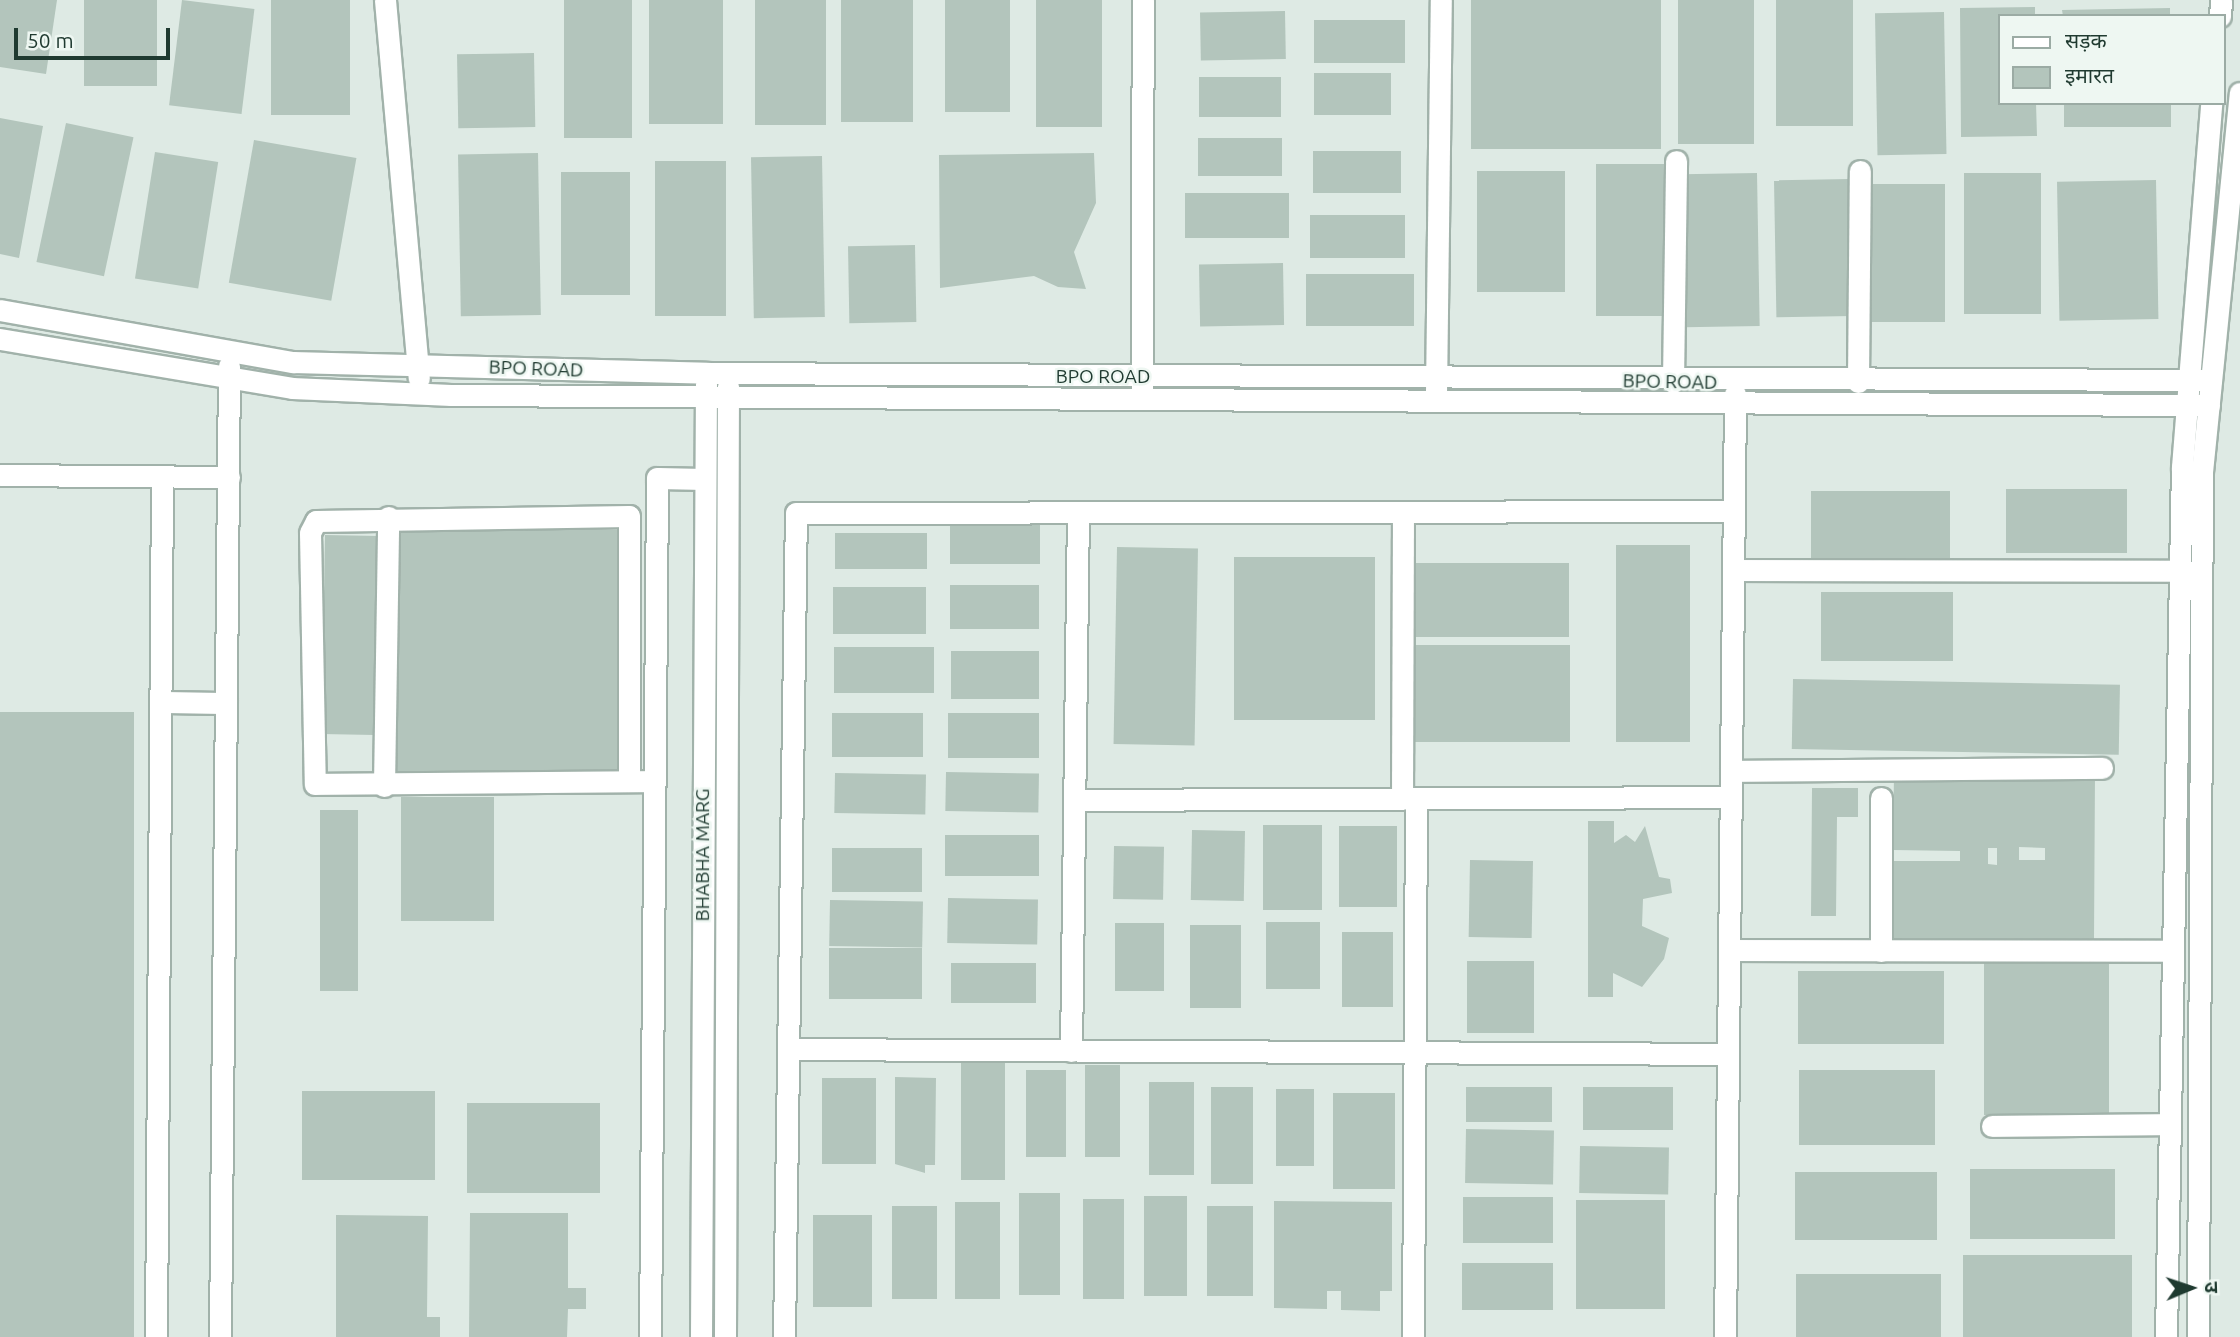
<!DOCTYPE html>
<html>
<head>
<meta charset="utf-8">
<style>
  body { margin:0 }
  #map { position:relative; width:2240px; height:1337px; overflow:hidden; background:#deeae4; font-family:Ubuntu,"Noto Sans Devanagari",sans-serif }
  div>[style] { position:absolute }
  .building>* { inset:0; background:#b3c5bc; transform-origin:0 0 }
  .roads { filter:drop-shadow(2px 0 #a1b2aa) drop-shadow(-2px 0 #a1b2aa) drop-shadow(0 2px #a1b2aa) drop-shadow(0 -2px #a1b2aa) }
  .minor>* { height:21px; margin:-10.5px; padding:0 10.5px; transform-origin:10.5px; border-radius:10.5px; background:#fff }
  span { translate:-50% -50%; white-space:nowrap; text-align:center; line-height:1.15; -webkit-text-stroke:5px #eef7f2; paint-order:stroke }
  .street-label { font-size:19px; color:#1f3a30 }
  .legend { position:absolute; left:1998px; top:14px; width:228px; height:91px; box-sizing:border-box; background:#eef7f2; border:2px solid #9baba4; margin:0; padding:9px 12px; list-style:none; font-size:21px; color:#1f3a30 }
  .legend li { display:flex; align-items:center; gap:14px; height:35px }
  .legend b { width:35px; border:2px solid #9baba4 }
  .north { position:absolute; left:2156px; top:1253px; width:70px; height:70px; -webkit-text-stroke:5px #eef7f2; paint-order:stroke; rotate:88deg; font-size:19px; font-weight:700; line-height:28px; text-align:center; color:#1f3a30 }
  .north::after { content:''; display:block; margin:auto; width:24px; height:32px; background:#1f3a30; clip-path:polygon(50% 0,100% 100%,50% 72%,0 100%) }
  .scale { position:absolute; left:14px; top:28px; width:156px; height:32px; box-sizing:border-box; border:4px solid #1f3a30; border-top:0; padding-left:9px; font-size:21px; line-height:24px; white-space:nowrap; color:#1f3a30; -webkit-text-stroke:5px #eef7f2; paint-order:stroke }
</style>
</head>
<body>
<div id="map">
  <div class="building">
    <i style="clip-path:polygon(0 0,57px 0,46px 74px,0 67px)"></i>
    <i style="left:84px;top:0;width:73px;height:86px"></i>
    <i style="left:182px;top:0;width:73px;height:106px;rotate:7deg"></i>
    <i style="left:271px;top:0;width:79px;height:115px"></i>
    <i style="left:564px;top:0;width:68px;height:138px"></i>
    <i style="left:649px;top:0;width:74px;height:124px"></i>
    <i style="left:755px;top:0;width:71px;height:125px"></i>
    <i style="left:841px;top:0;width:72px;height:122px"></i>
    <i style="left:945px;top:0;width:65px;height:112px"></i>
    <i style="left:1036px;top:0;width:66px;height:127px"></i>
    <i style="left:1471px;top:0;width:190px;height:149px"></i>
    <i style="left:1678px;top:0;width:76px;height:144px"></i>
    <i style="left:1776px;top:0;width:77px;height:126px"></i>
    <i style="clip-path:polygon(2035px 7px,2035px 16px,2000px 16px,2000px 103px,2036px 103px,2037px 136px,1961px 137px,1960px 8px)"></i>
    <i style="clip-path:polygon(2170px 8px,2170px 16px,2063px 16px,2062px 10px)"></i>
    <i style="left:1285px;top:11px;width:48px;height:85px;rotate:89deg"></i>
    <i style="left:1944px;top:12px;width:142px;height:69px;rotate:89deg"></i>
    <i style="left:1314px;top:20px;width:91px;height:43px"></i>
    <i style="left:534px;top:53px;width:74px;height:77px;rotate:89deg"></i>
    <i style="left:1391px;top:73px;width:42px;height:77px;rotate:90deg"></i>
    <i style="left:1199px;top:77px;width:82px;height:40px"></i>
    <i style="left:2064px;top:103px;width:107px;height:24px"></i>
    <i style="clip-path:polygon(0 118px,43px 126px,19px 258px,0 254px)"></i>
    <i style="left:66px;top:123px;width:69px;height:142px;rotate:12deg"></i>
    <i style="left:1282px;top:138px;width:38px;height:84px;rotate:90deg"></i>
    <i style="left:254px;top:140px;width:104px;height:145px;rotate:10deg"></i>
    <i style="left:1401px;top:151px;width:42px;height:88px;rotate:90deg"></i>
    <i style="left:155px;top:152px;width:64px;height:128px;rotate:9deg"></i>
    <i style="left:538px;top:153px;width:162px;height:80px;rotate:89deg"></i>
    <i style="clip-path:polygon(1094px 153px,1096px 203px,1074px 252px,1086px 289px,1058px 287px,1034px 276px,940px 288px,939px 155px)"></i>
    <i style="left:822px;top:156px;width:161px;height:71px;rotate:89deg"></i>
    <i style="left:726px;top:161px;width:155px;height:71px;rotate:90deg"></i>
    <i style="left:1596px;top:164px;width:70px;height:152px"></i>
    <i style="left:1565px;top:171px;width:121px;height:88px;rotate:90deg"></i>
    <i style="left:630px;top:172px;width:123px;height:69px;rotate:90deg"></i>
    <i style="left:1757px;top:173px;width:153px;height:75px;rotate:89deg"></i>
    <i style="left:1964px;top:173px;width:77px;height:141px"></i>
    <i style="left:1850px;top:179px;width:137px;height:76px;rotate:89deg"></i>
    <i style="left:2156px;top:180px;width:139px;height:99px;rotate:89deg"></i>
    <i style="left:1945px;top:184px;width:138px;height:76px;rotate:90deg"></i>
    <i style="left:1289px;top:193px;width:45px;height:104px;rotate:90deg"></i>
    <i style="left:1405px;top:215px;width:43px;height:95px;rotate:90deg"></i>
    <i style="left:915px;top:245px;width:77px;height:67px;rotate:89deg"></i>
    <i style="left:1283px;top:263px;width:62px;height:84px;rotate:89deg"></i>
    <i style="left:1414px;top:274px;width:52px;height:108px;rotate:90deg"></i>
    <i style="left:2006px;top:489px;width:121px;height:64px"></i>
    <i style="left:1811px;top:491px;width:139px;height:67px"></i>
    <i style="left:950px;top:523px;width:90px;height:41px"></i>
    <i style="left:396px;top:530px;width:223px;height:244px"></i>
    <i style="left:835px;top:533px;width:92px;height:36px"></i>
    <i style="left:325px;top:535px;width:53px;height:199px;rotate:1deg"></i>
    <i style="left:1616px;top:545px;width:74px;height:197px"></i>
    <i style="left:1117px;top:547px;width:81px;height:197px;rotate:1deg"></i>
    <i style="left:1234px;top:557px;width:141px;height:163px"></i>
    <i style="left:1405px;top:563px;width:164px;height:74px"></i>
    <i style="left:950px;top:585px;width:89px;height:44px"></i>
    <i style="left:833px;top:587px;width:93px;height:47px"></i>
    <i style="left:1821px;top:592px;width:132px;height:69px"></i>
    <i style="left:1406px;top:645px;width:164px;height:97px"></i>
    <i style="left:834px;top:647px;width:100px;height:46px"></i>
    <i style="left:951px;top:651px;width:88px;height:48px"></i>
    <i style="left:1793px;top:679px;width:327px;height:70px;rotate:1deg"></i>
    <i style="left:0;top:712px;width:134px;height:625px"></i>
    <i style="left:832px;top:713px;width:91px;height:44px"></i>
    <i style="left:948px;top:713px;width:91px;height:45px"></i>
    <i style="left:946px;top:772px;width:93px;height:39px;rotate:1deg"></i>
    <i style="left:835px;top:773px;width:91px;height:40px;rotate:1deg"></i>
    <i style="clip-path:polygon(evenodd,1894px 773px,2095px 774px,2094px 940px,1892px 938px,1893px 861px,1960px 861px,1960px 851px,1893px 850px,1894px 773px,2019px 847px,2045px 848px,2045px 860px,2019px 860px,2019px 847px,1894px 773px,1988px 848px,1997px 848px,1997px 865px,1988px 864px,1988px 848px)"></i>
    <i style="clip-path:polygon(1812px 788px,1858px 788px,1858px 817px,1837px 817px,1836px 916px,1811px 916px)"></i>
    <i style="left:401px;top:797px;width:93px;height:124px"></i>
    <i style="left:320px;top:810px;width:38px;height:181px"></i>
    <i style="clip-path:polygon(1588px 821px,1614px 821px,1614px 843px,1626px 835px,1635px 842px,1645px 826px,1659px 877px,1670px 879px,1672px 893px,1643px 899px,1642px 926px,1669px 938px,1664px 959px,1642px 987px,1613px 973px,1613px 997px,1588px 997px)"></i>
    <i style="left:1263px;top:825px;width:59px;height:85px"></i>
    <i style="left:1339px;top:826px;width:58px;height:81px"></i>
    <i style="left:1192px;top:830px;width:53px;height:70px;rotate:1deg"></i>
    <i style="left:945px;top:835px;width:94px;height:41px"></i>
    <i style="left:1114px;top:846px;width:50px;height:53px;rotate:1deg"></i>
    <i style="left:832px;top:848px;width:90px;height:44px"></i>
    <i style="left:1470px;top:860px;width:63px;height:77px;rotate:1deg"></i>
    <i style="left:948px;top:898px;width:90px;height:45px;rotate:1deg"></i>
    <i style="left:830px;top:900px;width:93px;height:46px;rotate:1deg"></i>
    <i style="left:1266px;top:922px;width:54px;height:67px"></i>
    <i style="left:1115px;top:923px;width:49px;height:68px"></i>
    <i style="left:1190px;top:925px;width:51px;height:83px"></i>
    <i style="left:1342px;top:932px;width:51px;height:75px"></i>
    <i style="left:829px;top:948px;width:93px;height:51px"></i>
    <i style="left:1467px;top:961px;width:67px;height:72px"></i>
    <i style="left:951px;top:963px;width:85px;height:40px"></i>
    <i style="left:1984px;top:963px;width:125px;height:152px"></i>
    <i style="left:1798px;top:971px;width:146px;height:73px"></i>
    <i style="left:961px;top:1063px;width:44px;height:117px"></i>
    <i style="left:1085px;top:1065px;width:35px;height:92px"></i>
    <i style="left:1026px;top:1070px;width:40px;height:87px"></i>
    <i style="left:1799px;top:1070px;width:136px;height:75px"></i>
    <i style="clip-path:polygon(895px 1077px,936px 1078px,935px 1165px,925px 1165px,925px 1173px,895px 1164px)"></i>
    <i style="left:822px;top:1078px;width:54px;height:86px"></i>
    <i style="left:1149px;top:1082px;width:45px;height:93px"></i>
    <i style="left:1211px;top:1087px;width:42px;height:97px"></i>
    <i style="left:1466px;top:1087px;width:86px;height:35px"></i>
    <i style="left:1583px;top:1087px;width:90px;height:43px"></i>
    <i style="left:1276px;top:1089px;width:38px;height:77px"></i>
    <i style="left:302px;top:1091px;width:133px;height:89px"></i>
    <i style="left:1333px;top:1093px;width:62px;height:96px"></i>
    <i style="left:467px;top:1103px;width:133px;height:90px"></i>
    <i style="left:1466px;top:1129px;width:88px;height:54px;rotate:1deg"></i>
    <i style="left:1580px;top:1146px;width:89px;height:47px;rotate:1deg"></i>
    <i style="left:1970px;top:1169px;width:145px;height:70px"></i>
    <i style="left:1795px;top:1172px;width:142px;height:68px"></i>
    <i style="left:1019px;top:1193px;width:41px;height:102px"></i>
    <i style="left:1144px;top:1196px;width:43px;height:100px"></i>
    <i style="left:1463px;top:1197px;width:90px;height:46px"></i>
    <i style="left:1083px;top:1199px;width:41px;height:100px"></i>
    <i style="left:1576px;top:1200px;width:89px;height:109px"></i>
    <i style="clip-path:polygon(1274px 1201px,1392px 1202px,1392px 1291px,1380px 1291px,1380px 1311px,1341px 1310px,1341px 1291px,1327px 1291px,1327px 1309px,1274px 1308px)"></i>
    <i style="left:955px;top:1202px;width:45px;height:97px"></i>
    <i style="left:892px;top:1206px;width:45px;height:93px"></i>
    <i style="left:1207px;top:1206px;width:46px;height:90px"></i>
    <i style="clip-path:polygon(470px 1213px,568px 1213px,568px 1288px,586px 1288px,586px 1309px,568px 1309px,567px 1337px,469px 1337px)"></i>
    <i style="clip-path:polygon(336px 1215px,428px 1216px,427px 1317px,440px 1317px,440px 1337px,336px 1337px)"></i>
    <i style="left:813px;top:1215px;width:59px;height:92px"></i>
    <i style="left:1963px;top:1255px;width:169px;height:82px"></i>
    <i style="left:1462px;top:1263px;width:91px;height:47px"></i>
    <i style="left:1796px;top:1274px;width:145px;height:63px"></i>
  </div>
  <div class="roads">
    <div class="minor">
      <i style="left:385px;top:0;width:380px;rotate:84.9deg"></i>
      <i style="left:2220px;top:16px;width:16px;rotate:-86deg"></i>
      <i style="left:0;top:310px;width:298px;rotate:10.1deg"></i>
      <i style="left:293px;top:362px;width:413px;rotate:1.5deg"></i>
      <i style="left:706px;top:373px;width:1505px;rotate:0.27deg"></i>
      <i style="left:0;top:339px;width:296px;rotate:9.5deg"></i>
      <i style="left:292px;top:388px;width:159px;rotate:2.5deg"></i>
      <i style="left:451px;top:395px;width:1758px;rotate:0.33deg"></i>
      <i style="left:1673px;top:382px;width:221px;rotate:-89.2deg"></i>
      <i style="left:1858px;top:382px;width:211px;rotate:-89.5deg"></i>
      <i style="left:1142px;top:390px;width:390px;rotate:-89.9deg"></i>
      <i style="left:1436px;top:393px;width:393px;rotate:-89.3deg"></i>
      <i style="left:0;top:475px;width:229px;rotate:0.5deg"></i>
      <i style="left:1733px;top:570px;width:447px;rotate:0.1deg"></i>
      <i style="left:161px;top:702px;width:65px;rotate:0.9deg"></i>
      <i style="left:1731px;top:771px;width:371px;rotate:-0.5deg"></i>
      <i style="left:629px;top:781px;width:265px;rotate:-90deg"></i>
      <i style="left:629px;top:516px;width:313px;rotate:179.1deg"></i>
      <i style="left:316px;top:521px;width:13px;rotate:117deg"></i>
      <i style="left:310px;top:533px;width:251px;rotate:88.9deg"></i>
      <i style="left:315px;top:784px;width:340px;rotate:-0.5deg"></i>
      <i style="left:384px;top:786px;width:269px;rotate:-89.1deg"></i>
      <i style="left:1881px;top:798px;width:153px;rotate:90deg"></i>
      <i style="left:1402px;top:799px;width:287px;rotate:-89.8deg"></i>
      <i style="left:1074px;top:800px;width:657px;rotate:-0.26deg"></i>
      <i style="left:1729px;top:950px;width:444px;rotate:0.1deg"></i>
      <i style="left:788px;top:1049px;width:940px;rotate:0.3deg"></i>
      <i style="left:1071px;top:1051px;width:539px;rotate:-89.26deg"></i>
      <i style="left:1992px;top:1126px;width:178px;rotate:-0.6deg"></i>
      <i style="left:156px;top:1337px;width:861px;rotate:-89.6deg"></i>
      <i style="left:220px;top:1337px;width:971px;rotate:-89.47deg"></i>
      <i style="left:650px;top:1337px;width:859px;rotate:-89.53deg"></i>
      <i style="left:657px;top:478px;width:48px;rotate:1.2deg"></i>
      <i style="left:701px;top:1337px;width:953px;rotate:-89.7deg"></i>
      <i style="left:725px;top:1337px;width:951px;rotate:-89.82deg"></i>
      <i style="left:784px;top:1337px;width:824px;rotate:-89.17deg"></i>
      <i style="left:796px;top:513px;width:938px;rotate:-0.12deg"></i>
      <i style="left:1413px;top:1337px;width:538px;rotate:-89.68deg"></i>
      <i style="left:1725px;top:1337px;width:943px;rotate:-89.39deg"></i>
      <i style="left:2166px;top:1337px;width:870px;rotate:-88.95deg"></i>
      <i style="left:2182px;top:467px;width:365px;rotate:-85.4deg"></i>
      <i style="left:2198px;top:1337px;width:865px;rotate:-89.74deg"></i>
      <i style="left:2202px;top:472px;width:381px;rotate:-84.3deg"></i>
    </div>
  </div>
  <div class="street-label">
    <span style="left:536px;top:369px;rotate:2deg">BPO ROAD</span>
    <span style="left:1103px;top:377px">BPO ROAD</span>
    <span style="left:1670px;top:382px;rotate:1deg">BPO ROAD</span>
    <span style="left:703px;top:855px;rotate:-90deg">BHABHA MARG</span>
  </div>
  <ul class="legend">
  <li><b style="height:9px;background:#fff"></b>सड़क</li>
  <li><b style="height:19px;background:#b3c5bc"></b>इमारत</li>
  </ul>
  <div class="north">उ</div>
  <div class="scale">50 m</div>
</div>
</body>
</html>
